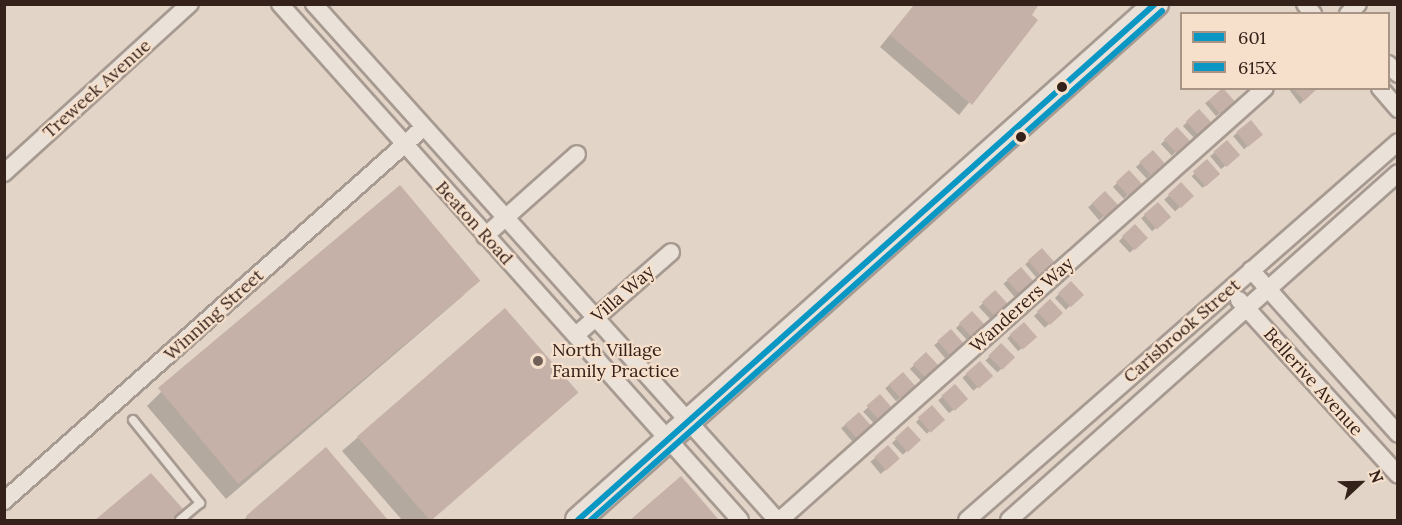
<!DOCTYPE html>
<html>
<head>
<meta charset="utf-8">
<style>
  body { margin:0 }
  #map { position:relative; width:1402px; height:525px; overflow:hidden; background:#e2d4c7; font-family:Lora,serif }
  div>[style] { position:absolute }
  .shadow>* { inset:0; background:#0003; transform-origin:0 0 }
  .building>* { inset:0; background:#c6b1a8; transform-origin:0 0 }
  .roads { filter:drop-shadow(2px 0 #a79a91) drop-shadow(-2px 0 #a79a91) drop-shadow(0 2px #a79a91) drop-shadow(0 -2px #a79a91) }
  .lane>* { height:8px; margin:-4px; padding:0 4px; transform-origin:4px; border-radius:4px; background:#eae2d9 }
  .street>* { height:16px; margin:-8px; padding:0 8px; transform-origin:8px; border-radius:8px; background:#eae2d9 }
  .secondary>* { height:24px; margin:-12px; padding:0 12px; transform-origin:12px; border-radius:12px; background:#eae2d9 }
  .bus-1>* { height:6px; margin:-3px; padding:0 3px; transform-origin:3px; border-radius:3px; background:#0a97c4 }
  .bus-2>* { height:6px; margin:-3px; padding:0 3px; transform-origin:3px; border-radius:3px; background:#0a97c4 }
  .dots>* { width:16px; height:16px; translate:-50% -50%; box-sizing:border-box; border:3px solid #f6e0cb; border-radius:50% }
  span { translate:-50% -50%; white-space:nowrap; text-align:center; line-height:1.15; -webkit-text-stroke:4.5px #f6e0cb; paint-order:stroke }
  .street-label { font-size:18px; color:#34211a }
  .poi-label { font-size:18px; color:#34211a }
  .left { translate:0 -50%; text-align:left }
  .frame { position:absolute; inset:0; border:6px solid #34211a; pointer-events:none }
  .legend { position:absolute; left:1180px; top:12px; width:210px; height:78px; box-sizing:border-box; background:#f6e0cb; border:2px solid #a89484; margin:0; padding:8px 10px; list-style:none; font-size:18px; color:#34211a }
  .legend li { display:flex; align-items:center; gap:12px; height:30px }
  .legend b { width:30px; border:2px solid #a89484 }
  .north { position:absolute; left:1330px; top:453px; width:60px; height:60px; -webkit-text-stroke:4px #f6e0cb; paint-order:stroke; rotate:68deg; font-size:16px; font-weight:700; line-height:24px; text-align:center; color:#34211a }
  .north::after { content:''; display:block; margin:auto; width:21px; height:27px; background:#34211a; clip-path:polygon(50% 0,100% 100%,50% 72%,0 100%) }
</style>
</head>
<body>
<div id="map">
  <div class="shadow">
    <i style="clip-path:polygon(915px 4px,1030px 15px,1036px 20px,959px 115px,880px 47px)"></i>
    <i style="clip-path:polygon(1288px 88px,1316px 89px,1300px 104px)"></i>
    <i style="left:1222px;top:89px;width:17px;height:22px;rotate:50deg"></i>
    <i style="left:1199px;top:111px;width:16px;height:22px;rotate:47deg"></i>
    <i style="left:1250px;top:122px;width:17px;height:22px;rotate:50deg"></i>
    <i style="left:1177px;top:129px;width:16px;height:22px;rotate:47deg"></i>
    <i style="left:1227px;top:142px;width:17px;height:22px;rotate:50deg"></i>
    <i style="left:1152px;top:152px;width:16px;height:22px;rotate:47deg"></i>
    <i style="left:1207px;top:162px;width:16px;height:21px;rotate:47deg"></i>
    <i style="left:1129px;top:172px;width:16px;height:22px;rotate:47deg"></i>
    <i style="left:1181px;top:184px;width:16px;height:23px;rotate:47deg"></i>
    <i style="left:1105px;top:193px;width:17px;height:22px;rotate:50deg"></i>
    <i style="left:1158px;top:204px;width:17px;height:22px;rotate:50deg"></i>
    <i style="left:1135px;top:226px;width:16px;height:22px;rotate:47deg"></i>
    <i style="left:1042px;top:250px;width:17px;height:22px;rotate:50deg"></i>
    <i style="left:1021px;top:269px;width:17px;height:23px;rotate:50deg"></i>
    <i style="left:1071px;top:283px;width:16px;height:22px;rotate:47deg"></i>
    <i style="left:995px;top:292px;width:16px;height:22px;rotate:47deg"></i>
    <i style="clip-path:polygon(465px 294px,226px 499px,147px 406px,161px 392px)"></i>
    <i style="left:1050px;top:301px;width:16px;height:22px;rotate:47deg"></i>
    <i style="clip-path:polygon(505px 310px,576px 393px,429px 520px,402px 520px,342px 451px)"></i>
    <i style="left:972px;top:313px;width:16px;height:22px;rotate:47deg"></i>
    <i style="left:1024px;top:324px;width:17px;height:22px;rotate:50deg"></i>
    <i style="left:951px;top:331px;width:17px;height:22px;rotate:50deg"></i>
    <i style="left:1001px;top:345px;width:17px;height:22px;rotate:45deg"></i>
    <i style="left:926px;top:354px;width:16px;height:22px;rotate:47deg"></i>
    <i style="left:980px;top:363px;width:17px;height:23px;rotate:50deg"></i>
    <i style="left:902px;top:374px;width:17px;height:22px;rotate:50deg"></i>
    <i style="left:955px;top:386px;width:17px;height:22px;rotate:50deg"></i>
    <i style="left:880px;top:396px;width:16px;height:23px;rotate:47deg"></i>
    <i style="left:932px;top:407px;width:16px;height:22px;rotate:47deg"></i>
    <i style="left:858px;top:414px;width:17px;height:22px;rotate:50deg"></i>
    <i style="left:908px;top:428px;width:16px;height:22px;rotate:47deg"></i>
    <i style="left:888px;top:447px;width:16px;height:23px;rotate:50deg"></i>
    <i style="clip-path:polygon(325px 450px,386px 520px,243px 520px,247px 517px)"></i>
    <i style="clip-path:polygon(150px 475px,182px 510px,170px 520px,97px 520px)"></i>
    <i style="clip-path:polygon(681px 478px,717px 520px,632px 520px)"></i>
  </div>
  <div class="building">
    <i style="clip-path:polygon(915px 4px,1039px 4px,1032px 15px,1038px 20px,972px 105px,890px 35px)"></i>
    <i style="left:1223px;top:88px;width:18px;height:19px;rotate:49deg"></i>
    <i style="clip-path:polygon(1293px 88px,1318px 88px,1304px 101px)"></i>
    <i style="left:1199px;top:109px;width:19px;height:18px;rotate:47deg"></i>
    <i style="left:1251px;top:120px;width:19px;height:19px;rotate:51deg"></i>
    <i style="left:1177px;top:127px;width:19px;height:18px;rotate:47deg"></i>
    <i style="left:1227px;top:140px;width:20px;height:18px;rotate:49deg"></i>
    <i style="left:1153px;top:150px;width:18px;height:18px;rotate:49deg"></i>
    <i style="left:1207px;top:159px;width:20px;height:19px;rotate:49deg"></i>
    <i style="left:1129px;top:170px;width:19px;height:18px;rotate:47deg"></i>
    <i style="left:1181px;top:182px;width:19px;height:18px;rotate:47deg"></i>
    <i style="left:400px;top:185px;width:125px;height:316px;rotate:50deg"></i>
    <i style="left:1105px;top:191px;width:21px;height:18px;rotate:47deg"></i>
    <i style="left:1158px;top:202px;width:20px;height:19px;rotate:49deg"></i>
    <i style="left:1135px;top:224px;width:19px;height:18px;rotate:47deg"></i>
    <i style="left:1042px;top:248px;width:20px;height:19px;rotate:49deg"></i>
    <i style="left:1021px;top:267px;width:20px;height:19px;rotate:49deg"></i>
    <i style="left:1071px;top:281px;width:19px;height:18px;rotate:47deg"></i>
    <i style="left:995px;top:290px;width:19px;height:18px;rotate:47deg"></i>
    <i style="left:1050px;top:299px;width:19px;height:18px;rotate:47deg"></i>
    <i style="left:505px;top:308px;width:112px;height:196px;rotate:49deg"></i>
    <i style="left:972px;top:311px;width:19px;height:18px;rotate:47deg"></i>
    <i style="left:1024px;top:322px;width:20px;height:19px;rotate:49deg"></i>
    <i style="left:951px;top:329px;width:20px;height:18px;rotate:49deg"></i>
    <i style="left:1001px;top:343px;width:20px;height:18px;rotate:45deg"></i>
    <i style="left:926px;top:352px;width:19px;height:18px;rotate:47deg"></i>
    <i style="left:980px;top:361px;width:20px;height:19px;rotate:49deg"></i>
    <i style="left:903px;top:372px;width:20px;height:19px;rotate:49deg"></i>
    <i style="left:955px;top:384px;width:20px;height:18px;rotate:49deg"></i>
    <i style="left:880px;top:394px;width:20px;height:18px;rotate:49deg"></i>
    <i style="left:932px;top:405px;width:20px;height:19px;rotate:49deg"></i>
    <i style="left:859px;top:412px;width:20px;height:19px;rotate:49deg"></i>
    <i style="left:908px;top:426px;width:19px;height:18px;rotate:47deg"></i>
    <i style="left:888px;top:445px;width:18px;height:18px;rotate:49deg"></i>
    <i style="clip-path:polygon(326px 447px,388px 520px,250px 520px,246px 516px)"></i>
    <i style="clip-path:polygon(151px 473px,184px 510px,172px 520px,95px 520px)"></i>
    <i style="clip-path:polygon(681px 476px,719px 520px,630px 520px)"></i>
  </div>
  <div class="roads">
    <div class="lane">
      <i style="left:133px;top:420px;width:107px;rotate:51.1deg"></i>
      <i style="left:200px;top:503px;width:26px;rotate:140deg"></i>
    </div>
    <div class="street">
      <i style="left:280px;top:4px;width:691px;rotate:48.28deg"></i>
      <i style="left:314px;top:4px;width:693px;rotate:48.1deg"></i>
      <i style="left:1305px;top:4px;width:13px;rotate:51deg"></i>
      <i style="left:1348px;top:14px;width:14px;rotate:-45deg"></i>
      <i style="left:1388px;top:64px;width:14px;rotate:45deg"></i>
      <i style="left:1380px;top:88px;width:28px;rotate:49deg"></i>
      <i style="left:4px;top:173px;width:251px;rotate:-42.3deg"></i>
      <i style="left:485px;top:236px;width:123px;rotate:-41.7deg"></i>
      <i style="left:1251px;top:270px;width:220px;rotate:48.1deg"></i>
      <i style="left:1239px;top:300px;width:236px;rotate:47.7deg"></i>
      <i style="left:576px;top:335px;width:126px;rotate:-41.1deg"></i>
      <i style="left:4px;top:501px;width:561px;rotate:-41.68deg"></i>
      <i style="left:780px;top:520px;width:649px;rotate:-41.69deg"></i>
      <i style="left:967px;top:520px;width:573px;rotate:-41.25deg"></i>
      <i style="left:1009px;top:520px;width:521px;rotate:-41.73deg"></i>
    </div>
    <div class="secondary">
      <i style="left:578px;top:520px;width:775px;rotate:-41.76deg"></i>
    </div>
  </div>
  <div class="bus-1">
    <i style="left:578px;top:520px;width:774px;rotate:-41.81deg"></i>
  </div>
  <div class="bus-2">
    <i style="left:591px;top:520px;width:765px;rotate:-41.71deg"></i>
  </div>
  <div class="dots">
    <i style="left:1062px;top:87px;background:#34211a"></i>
    <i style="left:1021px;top:137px;background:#34211a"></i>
    <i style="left:538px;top:361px;background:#716057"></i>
  </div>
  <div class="street-label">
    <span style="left:97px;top:89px;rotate:-42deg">Treweek Avenue</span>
    <span style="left:474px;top:223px;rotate:48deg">Beaton Road</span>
    <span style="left:623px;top:294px;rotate:-41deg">Villa Way</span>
    <span style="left:1022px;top:305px;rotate:-42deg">Wanderers Way</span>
    <span style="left:214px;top:315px;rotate:-42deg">Winning Street</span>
    <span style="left:1182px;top:331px;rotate:-41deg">Carisbrook Street</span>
    <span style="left:1313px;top:382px;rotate:48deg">Bellerive Avenue</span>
  </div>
  <div class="poi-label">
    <span class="left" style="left:552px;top:361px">North Village<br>Family Practice</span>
  </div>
  <div class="frame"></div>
  <ul class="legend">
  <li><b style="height:8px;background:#0a97c4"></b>601</li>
  <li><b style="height:8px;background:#0a97c4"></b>615X</li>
  </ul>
  <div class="north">N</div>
</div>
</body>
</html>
